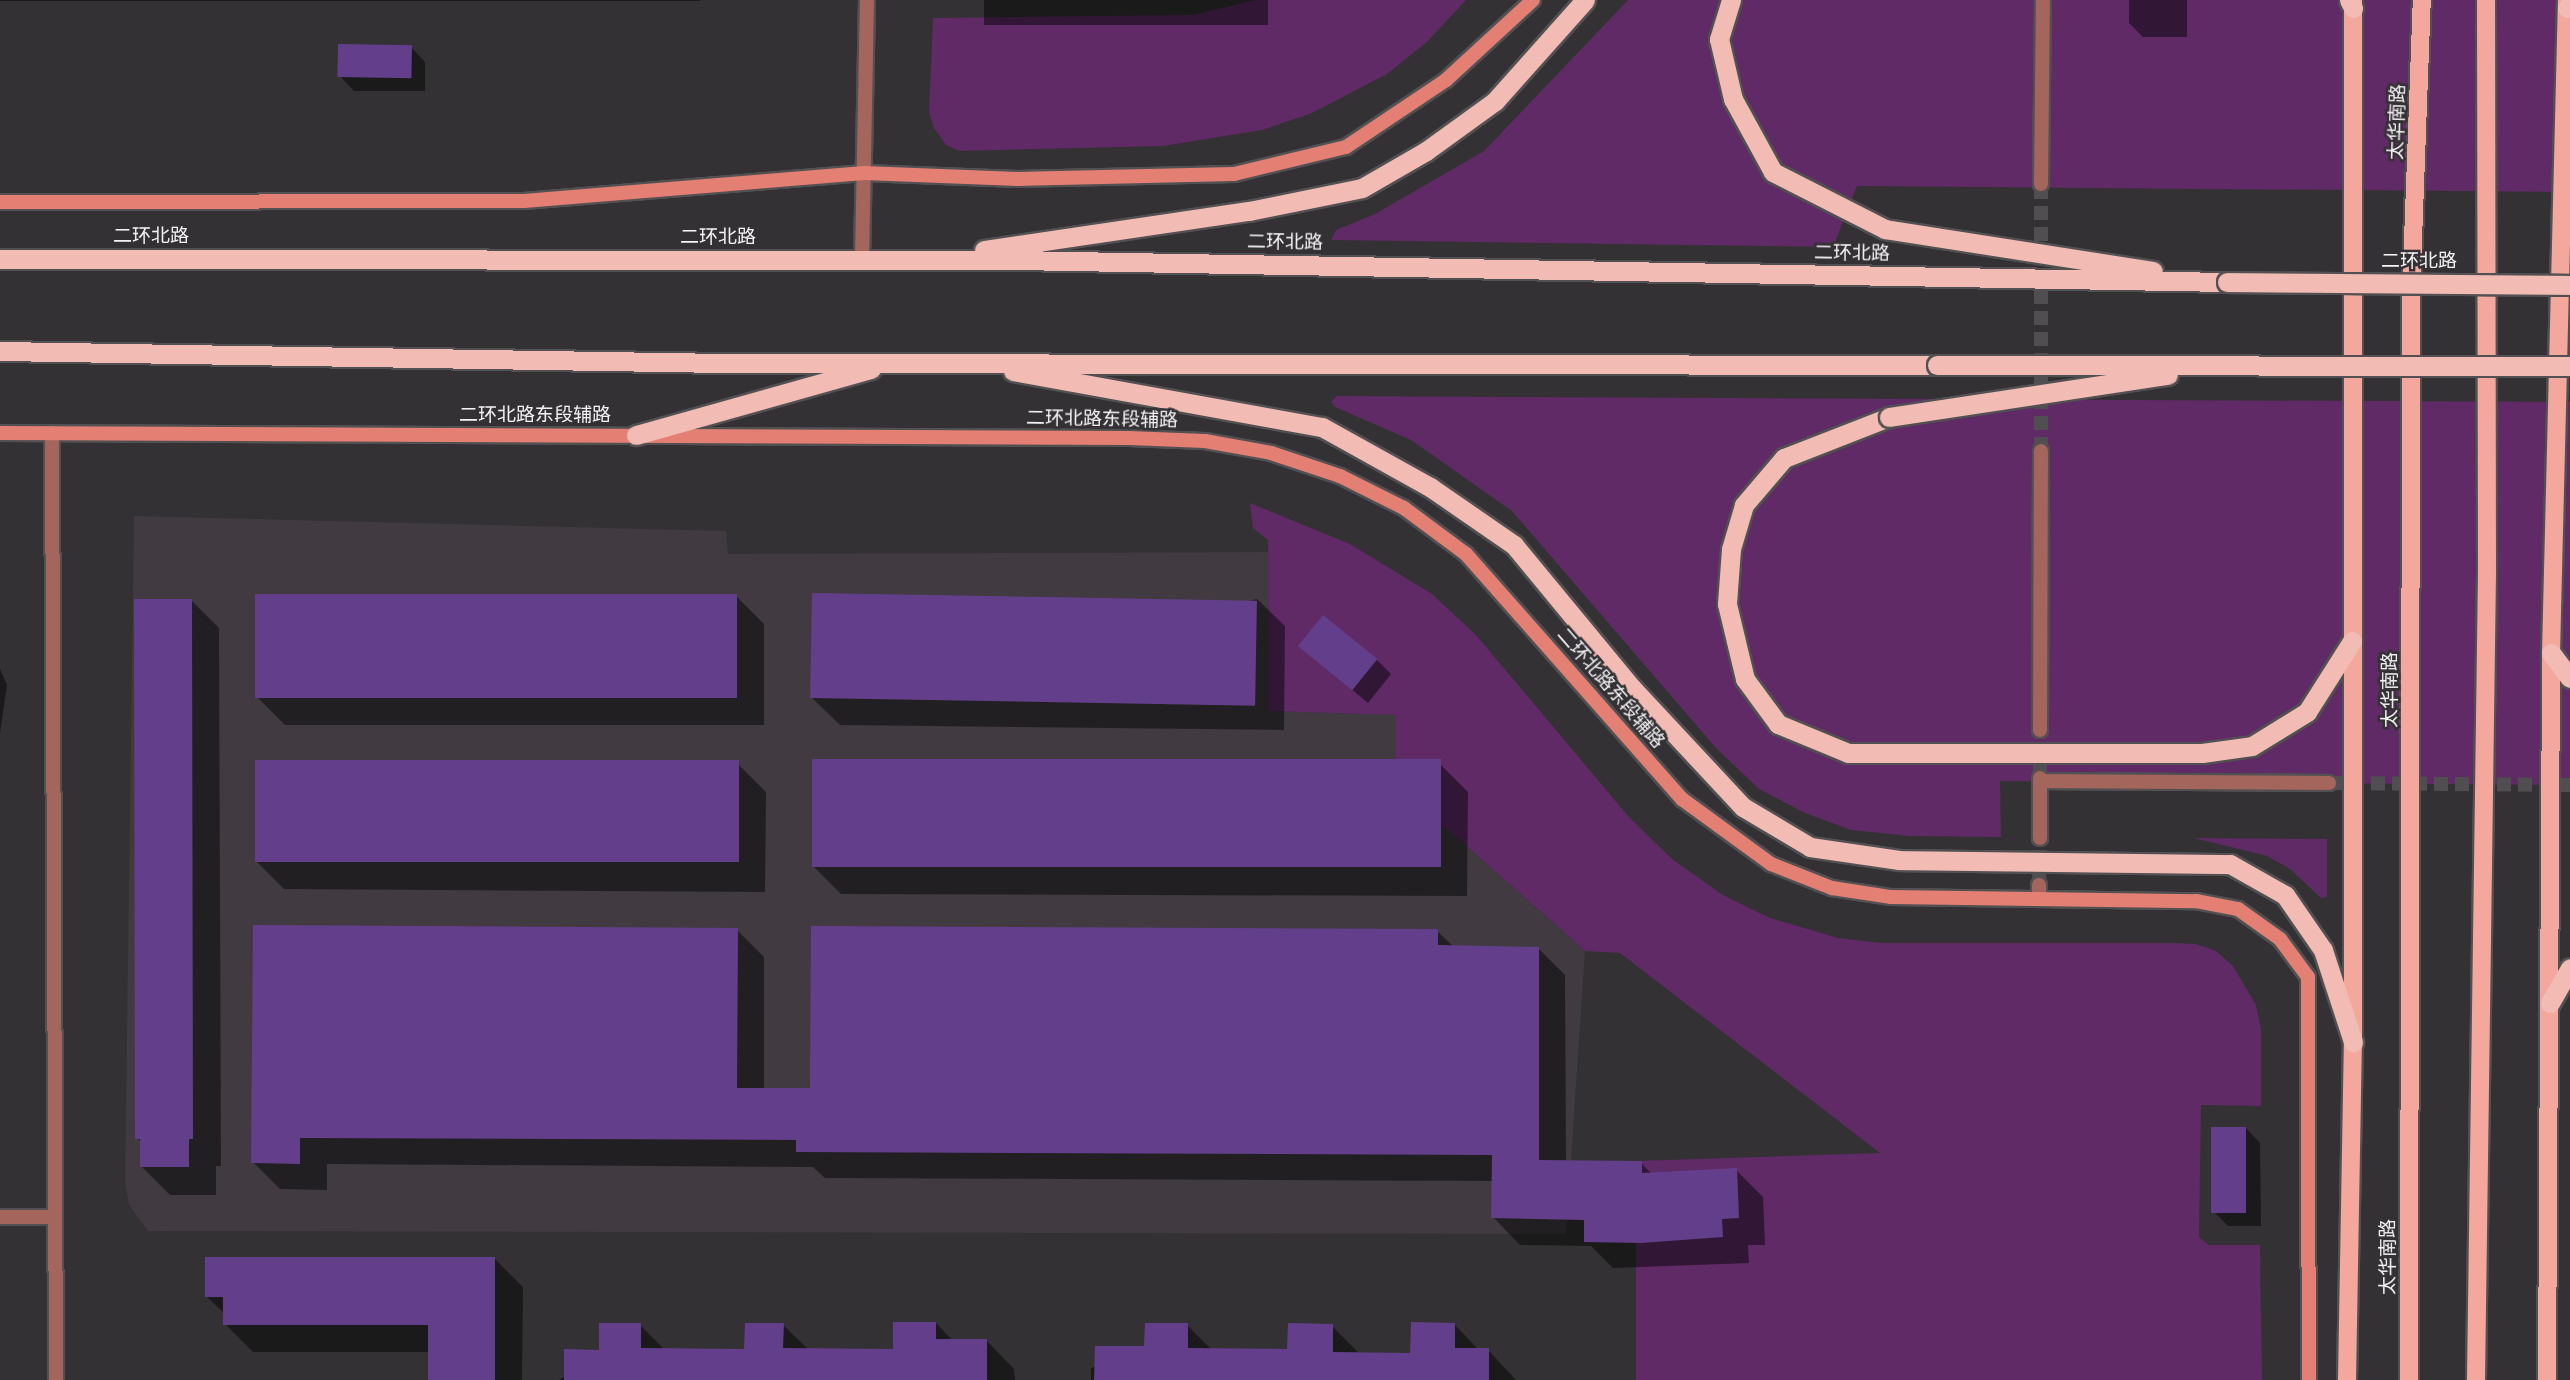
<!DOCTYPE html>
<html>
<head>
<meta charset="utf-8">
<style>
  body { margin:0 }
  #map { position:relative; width:2570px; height:1380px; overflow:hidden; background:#333133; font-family:"DejaVu Sans","Noto Sans SC",sans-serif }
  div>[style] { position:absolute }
  .built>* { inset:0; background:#413a41 }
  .green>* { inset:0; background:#5f2a65 }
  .shadow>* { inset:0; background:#0007; transform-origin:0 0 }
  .building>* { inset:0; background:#633f8b; transform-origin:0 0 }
  .minor-tunnel>* { height:14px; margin-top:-7px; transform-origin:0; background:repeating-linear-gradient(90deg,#504e50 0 14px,transparent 0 21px) }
  .roads { filter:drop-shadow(2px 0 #525052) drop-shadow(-2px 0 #525052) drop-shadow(0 2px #525052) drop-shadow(0 -2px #525052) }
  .minor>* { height:14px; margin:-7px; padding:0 7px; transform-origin:7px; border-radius:7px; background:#a4655d }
  .tertiary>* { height:14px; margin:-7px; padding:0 7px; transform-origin:7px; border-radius:7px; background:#a4655d }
  .secondary>* { height:14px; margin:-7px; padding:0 7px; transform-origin:7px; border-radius:7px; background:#e37f73 }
  .primary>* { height:18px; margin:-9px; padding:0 9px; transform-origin:9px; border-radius:9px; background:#f4a79c }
  .trunk>* { height:19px; margin:-9.5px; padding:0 9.5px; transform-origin:9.5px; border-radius:9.5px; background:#f2bcb4 }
  .bridges { filter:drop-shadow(2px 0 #525052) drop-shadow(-2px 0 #525052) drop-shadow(0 2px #525052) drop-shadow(0 -2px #525052) }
  .trunk-bridge>* { height:19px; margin:-9.5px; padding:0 9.5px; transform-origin:9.5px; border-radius:9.5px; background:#f2bcb4 }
  span { translate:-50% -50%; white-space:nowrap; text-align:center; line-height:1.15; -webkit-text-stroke:5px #333133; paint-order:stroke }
  .street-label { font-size:19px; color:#f4f2f4 }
</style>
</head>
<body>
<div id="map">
  <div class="built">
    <i style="clip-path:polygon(134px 516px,726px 531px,728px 554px,1268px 552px,1269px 711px,1397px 715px,1396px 784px,1585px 951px,1566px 1234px,148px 1231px,129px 1205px,125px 1181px)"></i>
  </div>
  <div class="green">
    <i style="clip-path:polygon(1256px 0,1466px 0,1427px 42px,1387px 74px,1310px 114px,1262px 130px,1163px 146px,960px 151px,946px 145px,934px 128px,929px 112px,933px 18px,1194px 15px)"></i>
    <i style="clip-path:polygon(1628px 0,2570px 0,2570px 192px,1857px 186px,1833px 247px,1331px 240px,1336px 230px,1375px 214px,1484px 151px)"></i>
    <i style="clip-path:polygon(1337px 396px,2570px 402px,2570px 785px,2000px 781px,2001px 837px,1909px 836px,1851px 830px,1805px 813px,1759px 789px,1716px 748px,1512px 511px,1411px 440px,1335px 407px,1331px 402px)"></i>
    <i style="clip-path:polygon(1250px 503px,1350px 544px,1432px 594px,1476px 635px,1629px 817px,1672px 859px,1723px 895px,1770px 918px,1838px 938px,1881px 943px,2170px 943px,2196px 944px,2216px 951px,2233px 966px,2256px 1005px,2261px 1029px,2261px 1106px,2201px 1105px,2199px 1237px,2209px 1245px,2260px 1245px,2262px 1380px,1636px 1380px,1636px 1161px,1880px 1153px,1620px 953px,1585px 951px,1396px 784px,1396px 715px,1269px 711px,1268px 540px,1253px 528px)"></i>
    <i style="clip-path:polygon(2194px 838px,2327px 839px,2327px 897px,2321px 898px,2290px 869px,2267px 856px)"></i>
  </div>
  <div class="shadow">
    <i style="left:0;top:0;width:700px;height:1px"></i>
    <i style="left:984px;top:0;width:284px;height:25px"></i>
    <i style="clip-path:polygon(2129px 0,2187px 0,2187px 37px,2143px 37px,2129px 23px)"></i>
    <i style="clip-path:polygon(411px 47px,425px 62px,425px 91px,354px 91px,340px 76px)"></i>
    <i style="clip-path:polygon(736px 596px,764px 624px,764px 725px,285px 725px,257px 697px)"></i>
    <i style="clip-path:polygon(1257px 599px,1285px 626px,1284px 730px,840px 725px,812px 698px)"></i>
    <i style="clip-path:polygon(191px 600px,219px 628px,221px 1166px,216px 1166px,216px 1195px,170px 1195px,142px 1167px,142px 1143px,137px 1138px)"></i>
    <i style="clip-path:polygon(1300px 646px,1377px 660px,1391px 674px,1368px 703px)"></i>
    <i style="clip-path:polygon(0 669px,7px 685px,0 733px)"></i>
    <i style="clip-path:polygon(738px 764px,766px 792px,765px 892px,284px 889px,256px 861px)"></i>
    <i style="clip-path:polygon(1440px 764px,1468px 792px,1467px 896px,841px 894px,813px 866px)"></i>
    <i style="clip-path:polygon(254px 927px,737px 930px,764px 957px,764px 1090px,811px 1090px,1437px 931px,1454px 947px,1538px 948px,1565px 975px,1566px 1162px,1641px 1163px,1652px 1174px,1736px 1170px,1763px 1197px,1765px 1245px,1748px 1245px,1749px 1263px,1613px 1268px,1591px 1246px,1520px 1245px,1493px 1217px,1493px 1181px,825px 1178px,813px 1167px,327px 1164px,327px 1190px,280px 1189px,253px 1162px)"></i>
    <i style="clip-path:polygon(2246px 1128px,2260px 1143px,2261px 1226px,2228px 1226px,2214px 1212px)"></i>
    <i style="clip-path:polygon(495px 1259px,523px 1287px,522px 1380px,430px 1380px,430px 1352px,253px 1352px,225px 1324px,225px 1314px,206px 1296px)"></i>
    <i style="clip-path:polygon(936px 1323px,953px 1341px,987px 1341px,1014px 1369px,1015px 1380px,559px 1380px,640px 1325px,665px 1350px,746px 1351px,783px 1325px,809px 1350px,895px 1351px)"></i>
    <i style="clip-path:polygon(1454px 1324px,1479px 1350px,1488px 1350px,1516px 1380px,1091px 1380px,1091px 1368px,1146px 1348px,1187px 1325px,1212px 1350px,1289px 1351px,1332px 1326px,1360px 1354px,1412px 1355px)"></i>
  </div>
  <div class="building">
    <i style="left:338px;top:44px;width:74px;height:33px;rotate:1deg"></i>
    <i style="left:812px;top:593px;width:445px;height:105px;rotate:1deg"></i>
    <i style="left:255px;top:594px;width:482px;height:104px"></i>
    <i style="clip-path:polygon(134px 599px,192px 599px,193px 1139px,189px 1139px,189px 1167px,140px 1167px,140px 1139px,135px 1139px)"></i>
    <i style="left:1323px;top:615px;width:70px;height:40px;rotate:39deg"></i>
    <i style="left:812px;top:759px;width:629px;height:108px"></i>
    <i style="left:255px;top:760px;width:484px;height:102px"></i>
    <i style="clip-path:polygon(253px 925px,738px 928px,737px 1088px,810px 1088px,811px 926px,1438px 929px,1438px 945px,1539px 947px,1539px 1160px,1642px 1161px,1642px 1173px,1737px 1168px,1739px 1218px,1722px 1219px,1723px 1237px,1641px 1243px,1584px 1242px,1584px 1220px,1491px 1218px,1492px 1155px,796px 1152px,796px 1140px,300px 1138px,300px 1164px,251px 1163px)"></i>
    <i style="left:2211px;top:1127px;width:35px;height:86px"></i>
    <i style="clip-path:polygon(205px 1257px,495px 1257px,495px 1380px,428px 1380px,428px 1325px,223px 1325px,223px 1297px,205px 1297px)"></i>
    <i style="clip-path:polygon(893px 1322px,936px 1322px,936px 1339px,987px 1339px,987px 1380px,564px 1380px,564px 1349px,599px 1350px,599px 1323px,641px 1323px,641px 1348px,744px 1349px,745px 1323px,784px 1323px,783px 1348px,893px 1349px)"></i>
    <i style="clip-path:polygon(1411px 1322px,1455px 1323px,1455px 1348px,1489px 1348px,1489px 1380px,1094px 1380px,1095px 1346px,1144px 1346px,1145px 1323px,1188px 1323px,1188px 1348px,1287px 1349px,1288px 1323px,1333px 1324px,1333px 1352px,1410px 1353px)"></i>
  </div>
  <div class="minor-tunnel">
    <i style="left:2041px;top:451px;width:267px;rotate:-90deg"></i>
    <i style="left:2040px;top:778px;width:48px;rotate:-90deg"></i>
    <i style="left:2329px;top:783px;width:241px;rotate:0.5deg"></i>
    <i style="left:2039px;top:885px;width:47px;rotate:-88.8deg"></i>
  </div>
  <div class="roads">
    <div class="minor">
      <i style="left:2041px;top:184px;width:184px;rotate:-89.4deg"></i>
      <i style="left:2040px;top:730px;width:279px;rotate:-89.8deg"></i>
      <i style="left:2040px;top:778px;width:60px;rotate:90deg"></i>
      <i style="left:2040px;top:781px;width:289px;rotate:0.4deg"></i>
      <i style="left:2039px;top:885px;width:14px;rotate:90deg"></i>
      <i style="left:0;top:1217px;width:55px"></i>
    </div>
    <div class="tertiary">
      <i style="left:862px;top:260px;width:260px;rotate:-88.9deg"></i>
      <i style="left:52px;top:433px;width:947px;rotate:89.76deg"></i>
    </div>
    <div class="secondary">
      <i style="left:0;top:202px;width:524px;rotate:-0.11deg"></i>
      <i style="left:524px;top:201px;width:341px;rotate:-4.7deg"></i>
      <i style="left:864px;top:173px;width:154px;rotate:2.2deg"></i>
      <i style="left:1018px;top:179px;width:216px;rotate:-1.3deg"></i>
      <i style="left:1234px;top:174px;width:115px;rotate:-13.6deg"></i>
      <i style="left:1346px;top:147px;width:120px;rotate:-33.8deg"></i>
      <i style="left:1446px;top:80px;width:118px;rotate:-42.6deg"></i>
      <i style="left:0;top:433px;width:1129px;rotate:0.25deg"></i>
      <i style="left:1129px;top:438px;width:76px;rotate:2.3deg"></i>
      <i style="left:1205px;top:441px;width:67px;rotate:10.3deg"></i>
      <i style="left:1271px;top:453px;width:73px;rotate:18.4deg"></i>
      <i style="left:1340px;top:476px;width:72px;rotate:26.6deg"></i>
      <i style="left:1404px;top:508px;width:77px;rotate:36.6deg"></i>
      <i style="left:1466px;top:554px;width:327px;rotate:48.6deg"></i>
      <i style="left:1682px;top:799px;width:110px;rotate:36.1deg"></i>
      <i style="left:1771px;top:864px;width:66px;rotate:21.5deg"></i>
      <i style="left:1832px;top:888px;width:60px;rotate:8.7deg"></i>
      <i style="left:1891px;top:897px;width:305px;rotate:0.8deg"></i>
      <i style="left:2196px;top:901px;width:43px;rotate:10.8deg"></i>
      <i style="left:2238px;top:909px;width:52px;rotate:35.5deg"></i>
      <i style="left:2280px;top:939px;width:47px;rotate:53.6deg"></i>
      <i style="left:2308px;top:977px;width:403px;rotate:89.9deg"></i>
    </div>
    <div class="primary">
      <i style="left:2347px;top:1380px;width:338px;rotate:-89deg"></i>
      <i style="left:2353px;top:1042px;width:1042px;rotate:-90deg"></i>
      <i style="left:2409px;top:1380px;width:1085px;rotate:-89.89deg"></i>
      <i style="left:2411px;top:295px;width:295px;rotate:-87.9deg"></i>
      <i style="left:2476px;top:1380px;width:812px;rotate:-89.22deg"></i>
      <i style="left:2487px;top:568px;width:568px;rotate:-90.1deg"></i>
      <i style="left:2547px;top:1380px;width:727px;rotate:-89.68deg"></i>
      <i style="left:2551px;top:653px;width:653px;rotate:-88.6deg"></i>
    </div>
    <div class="trunk">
      <i style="left:1731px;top:0;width:41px;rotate:107.1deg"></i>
      <i style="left:1719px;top:39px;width:62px;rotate:76.9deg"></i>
      <i style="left:1733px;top:99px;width:83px;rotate:61.3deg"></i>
      <i style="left:1773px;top:172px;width:126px;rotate:27deg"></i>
      <i style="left:1885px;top:229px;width:271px;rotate:8.9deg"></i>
      <i style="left:2349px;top:0;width:9px;rotate:63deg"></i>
      <i style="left:2567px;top:8px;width:5px;rotate:-53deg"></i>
      <i style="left:984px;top:250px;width:268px;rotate:-8.4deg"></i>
      <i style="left:1249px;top:211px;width:115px;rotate:-11.5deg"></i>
      <i style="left:1362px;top:188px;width:74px;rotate:-30deg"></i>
      <i style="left:1426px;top:151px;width:85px;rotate:-35.9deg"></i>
      <i style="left:1495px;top:101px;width:135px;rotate:-48.3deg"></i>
      <i style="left:0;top:259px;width:1015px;rotate:0.06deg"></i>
      <i style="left:1015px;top:260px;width:1212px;rotate:1.04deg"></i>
      <i style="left:0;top:351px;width:727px;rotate:0.95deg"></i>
      <i style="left:727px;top:363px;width:1210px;rotate:0.09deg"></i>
      <i style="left:1013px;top:371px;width:314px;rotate:10.3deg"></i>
      <i style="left:1322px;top:427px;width:124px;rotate:29.1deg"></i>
      <i style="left:1430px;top:487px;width:102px;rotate:34.6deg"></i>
      <i style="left:1514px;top:545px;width:185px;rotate:50.5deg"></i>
      <i style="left:1632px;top:688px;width:163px;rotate:47deg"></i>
      <i style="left:1743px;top:807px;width:78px;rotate:30.8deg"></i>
      <i style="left:1810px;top:847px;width:90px;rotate:8.3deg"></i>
      <i style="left:1899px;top:860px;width:331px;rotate:0.7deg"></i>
      <i style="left:2230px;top:864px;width:63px;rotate:29.4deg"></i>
      <i style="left:2285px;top:895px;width:67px;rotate:55.4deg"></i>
      <i style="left:2323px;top:950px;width:97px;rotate:71.9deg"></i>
      <i style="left:1889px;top:417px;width:113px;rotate:158.7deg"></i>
      <i style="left:1784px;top:458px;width:62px;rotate:130.4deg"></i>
      <i style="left:1744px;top:505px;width:46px;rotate:106.5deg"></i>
      <i style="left:1731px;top:549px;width:55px;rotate:94.2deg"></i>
      <i style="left:1727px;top:604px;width:77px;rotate:76.5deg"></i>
      <i style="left:1745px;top:679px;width:56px;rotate:53.7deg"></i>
      <i style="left:1778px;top:724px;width:76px;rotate:22.5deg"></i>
      <i style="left:1848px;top:753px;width:354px"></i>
      <i style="left:2202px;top:753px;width:50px;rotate:-8deg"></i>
      <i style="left:2252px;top:746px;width:65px;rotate:-31.7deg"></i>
      <i style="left:2307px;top:712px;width:84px;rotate:-57.6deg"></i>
      <i style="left:636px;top:435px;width:244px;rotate:-15.7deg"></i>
      <i style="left:2551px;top:653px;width:31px;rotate:53deg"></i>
      <i style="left:2550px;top:1003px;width:40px;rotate:-60.3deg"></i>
    </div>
  </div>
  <div class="bridges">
    <div class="trunk-bridge">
      <i style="left:2227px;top:282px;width:343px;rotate:0.5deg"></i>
      <i style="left:1937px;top:365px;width:633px;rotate:0.09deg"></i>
      <i style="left:1889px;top:417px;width:282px;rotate:-8.6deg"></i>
    </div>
  </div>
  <div class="street-label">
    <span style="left:2397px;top:122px;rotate:-88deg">太华南路</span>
    <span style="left:151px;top:236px">二环北路</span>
    <span style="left:718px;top:237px">二环北路</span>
    <span style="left:1285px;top:242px;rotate:1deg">二环北路</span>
    <span style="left:1852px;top:253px;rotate:1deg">二环北路</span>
    <span style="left:2419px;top:261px">二环北路</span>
    <span style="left:535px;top:415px">二环北路东段辅路</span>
    <span style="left:1102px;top:419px;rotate:1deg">二环北路东段辅路</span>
    <span style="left:1611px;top:688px;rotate:49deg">二环北路东段辅路</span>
    <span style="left:2390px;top:690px;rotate:-90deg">太华南路</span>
    <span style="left:2388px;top:1257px;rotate:-90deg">太华南路</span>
  </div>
</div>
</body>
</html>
